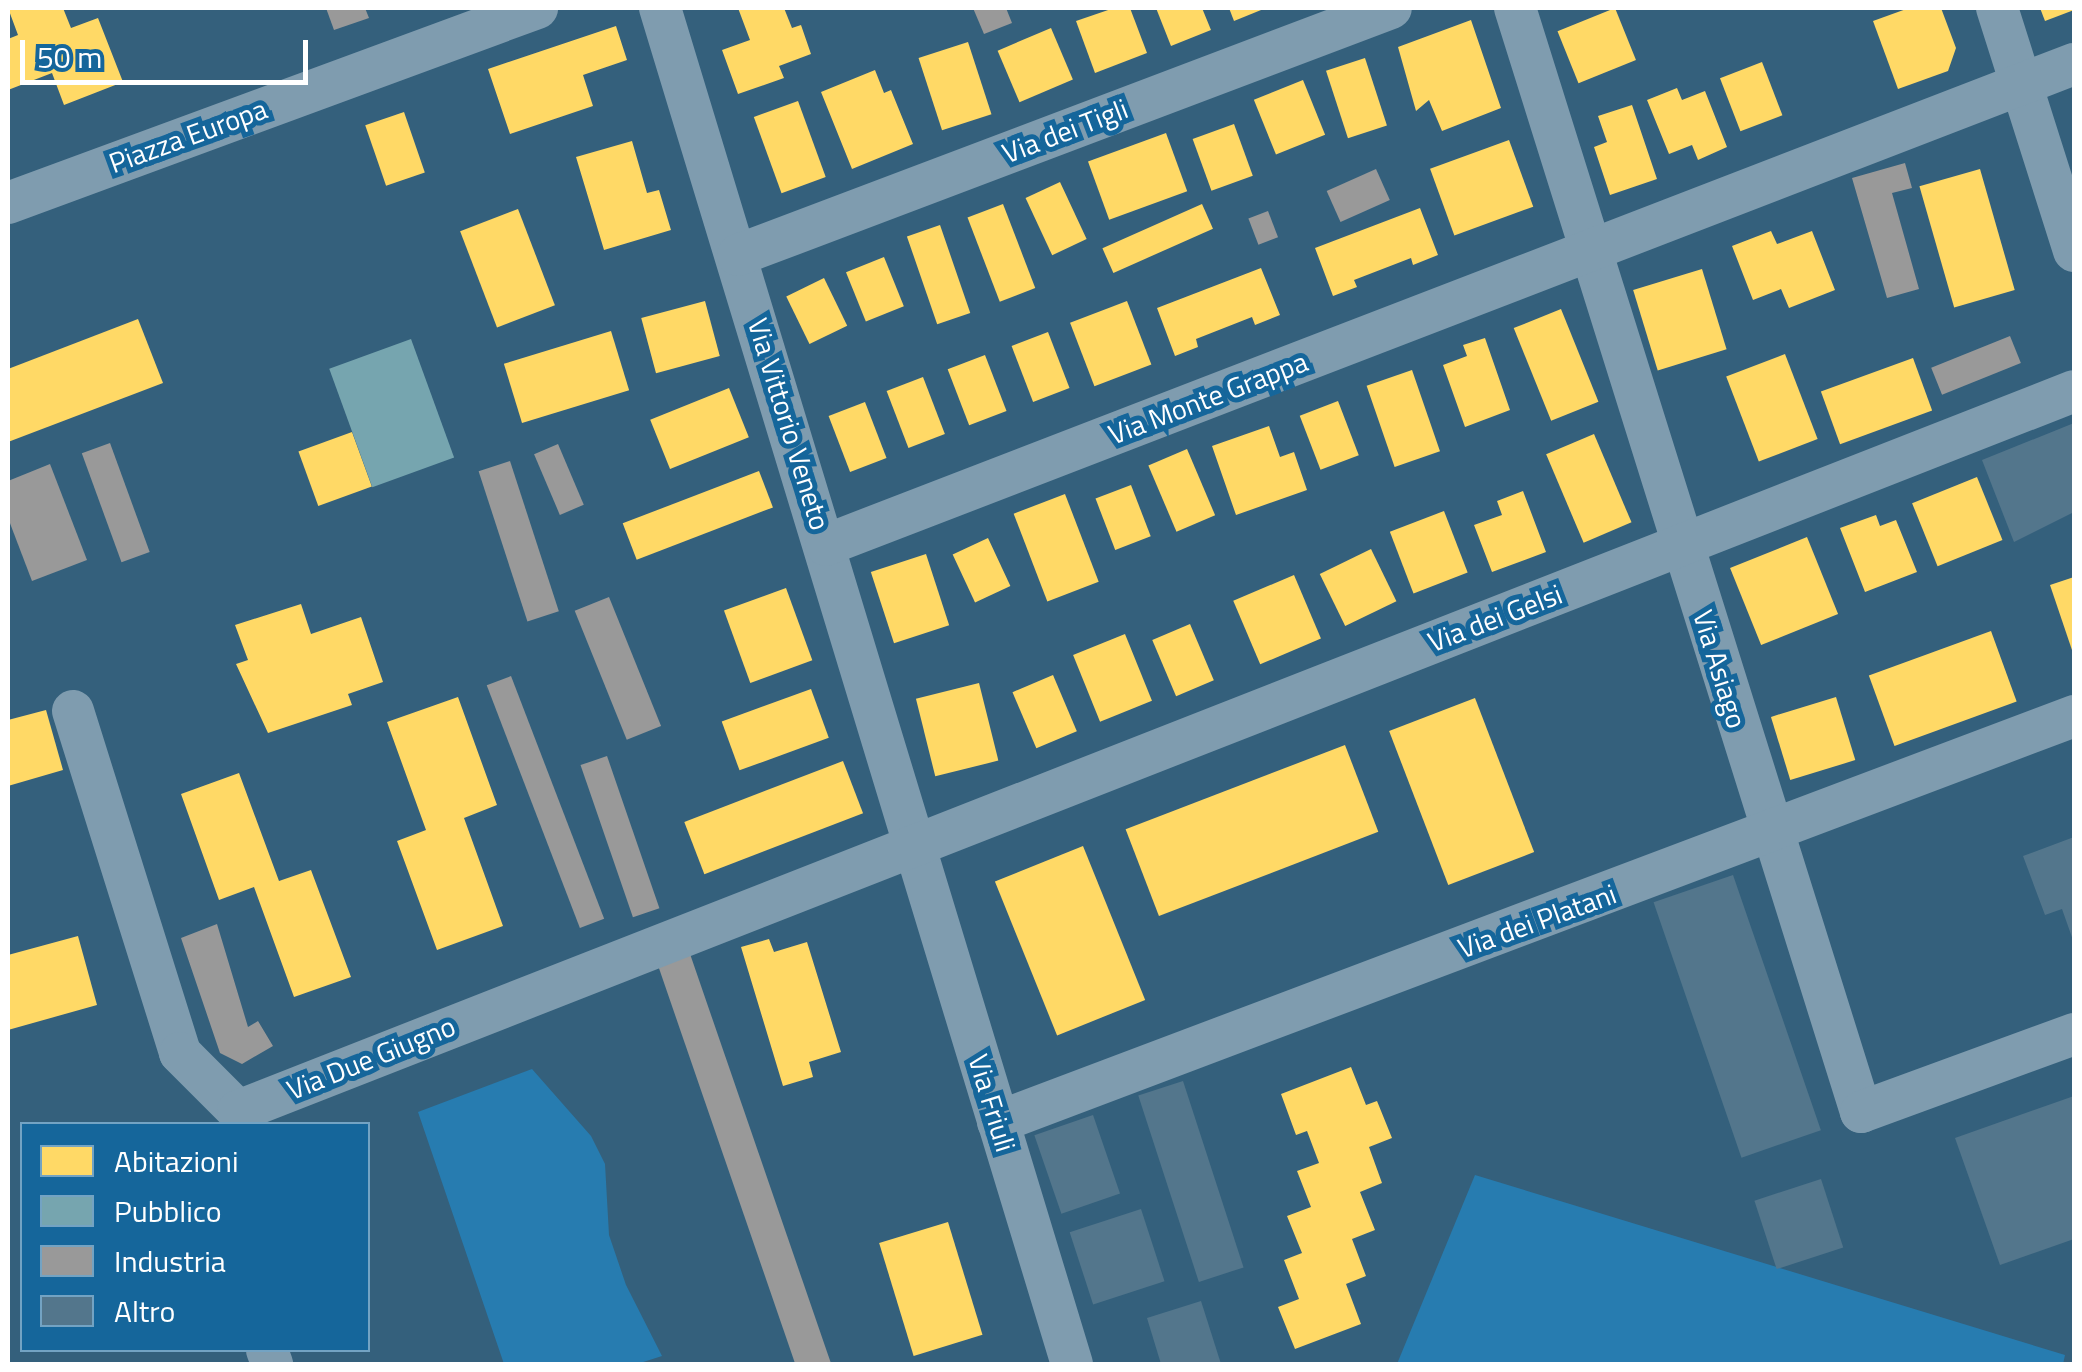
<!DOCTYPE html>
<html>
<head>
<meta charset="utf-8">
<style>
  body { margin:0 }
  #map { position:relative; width:2082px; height:1372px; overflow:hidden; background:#34607c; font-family:"Titillium Web",sans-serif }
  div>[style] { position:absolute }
  .green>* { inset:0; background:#277cb0 }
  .homes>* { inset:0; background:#ffd966; transform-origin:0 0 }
  .public>* { inset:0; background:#76a5af; transform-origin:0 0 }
  .industry>* { inset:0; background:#999; transform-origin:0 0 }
  .building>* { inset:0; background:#53768c; transform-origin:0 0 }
  .street>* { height:42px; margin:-21px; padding:0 21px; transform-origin:21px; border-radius:21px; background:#7f9caf }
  span { translate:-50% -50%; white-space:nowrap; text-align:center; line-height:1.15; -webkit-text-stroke:10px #15669b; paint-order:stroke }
  .street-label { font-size:28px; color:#fff }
  .frame { position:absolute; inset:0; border:10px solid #fff; pointer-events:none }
  .legend { position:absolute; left:20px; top:1122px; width:350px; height:230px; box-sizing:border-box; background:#15669b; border:2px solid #73a3c3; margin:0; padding:12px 18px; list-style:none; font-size:30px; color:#fff }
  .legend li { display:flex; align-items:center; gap:20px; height:50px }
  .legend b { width:50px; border:2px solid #73a3c3 }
  .scale { position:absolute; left:20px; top:40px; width:288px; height:45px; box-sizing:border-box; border:5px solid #fff; border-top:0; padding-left:12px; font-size:30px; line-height:35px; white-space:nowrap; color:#fff; -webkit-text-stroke:8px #15669b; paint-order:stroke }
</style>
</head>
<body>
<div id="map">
  <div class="green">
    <i style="clip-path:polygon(532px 1069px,591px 1136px,605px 1164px,609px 1235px,626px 1285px,662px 1356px,637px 1364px,504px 1364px,418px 1112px)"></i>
    <i style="clip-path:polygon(1475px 1175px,2065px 1355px,2063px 1364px,1397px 1364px)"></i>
  </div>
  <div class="homes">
    <i style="clip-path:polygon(8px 8px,63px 8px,71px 28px,98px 18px,123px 82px,64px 105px,52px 73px,8px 90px,8px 39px,18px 35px)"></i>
    <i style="clip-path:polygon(738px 8px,784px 8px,792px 28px,801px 25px,811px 54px,779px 66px,784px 78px,738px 94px,722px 50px,750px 40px)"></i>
    <i style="clip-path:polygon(1114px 8px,1130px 8px,1147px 53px,1095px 73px,1076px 21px)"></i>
    <i style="clip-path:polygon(1156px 8px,1202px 8px,1211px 30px,1171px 46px)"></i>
    <i style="clip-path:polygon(1229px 8px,1266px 8px,1234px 21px)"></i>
    <i style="left:1615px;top:8px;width:56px;height:62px;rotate:68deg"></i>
    <i style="clip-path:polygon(1909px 8px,1941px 8px,1956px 48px,1948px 71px,1898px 89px,1873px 21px)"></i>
    <i style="clip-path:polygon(2040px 8px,2074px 8px,2074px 10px,2045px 21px)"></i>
    <i style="clip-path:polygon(1471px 20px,1501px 108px,1442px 131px,1429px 100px,1416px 111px,1398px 47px)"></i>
    <i style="clip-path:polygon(616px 26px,627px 60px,583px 75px,593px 106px,510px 134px,488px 69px)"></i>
    <i style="left:1051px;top:28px;width:56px;height:58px;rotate:67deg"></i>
    <i style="left:968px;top:42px;width:76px;height:52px;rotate:72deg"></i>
    <i style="left:1365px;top:58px;width:71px;height:41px;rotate:72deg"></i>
    <i style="left:1762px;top:62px;width:57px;height:45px;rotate:69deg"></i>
    <i style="clip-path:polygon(875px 70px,884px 93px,891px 90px,913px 144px,852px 169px,821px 92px)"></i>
    <i style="left:1303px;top:80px;width:59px;height:53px;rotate:68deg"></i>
    <i style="clip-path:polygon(1677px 88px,1682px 100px,1705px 91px,1727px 147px,1698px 160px,1692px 145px,1669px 154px,1647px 100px)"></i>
    <i style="left:798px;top:101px;width:81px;height:47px;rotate:70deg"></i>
    <i style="clip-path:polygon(1632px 105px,1657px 179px,1610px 195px,1594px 147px,1607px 142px,1598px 116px)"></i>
    <i style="left:404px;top:112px;width:64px;height:41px;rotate:71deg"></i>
    <i style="left:1234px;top:124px;width:55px;height:44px;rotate:70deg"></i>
    <i style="left:1166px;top:133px;width:62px;height:83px;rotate:70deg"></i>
    <i style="left:1509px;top:140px;width:71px;height:84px;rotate:70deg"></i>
    <i style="clip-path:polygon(632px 141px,647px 193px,659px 190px,671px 230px,604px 250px,576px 157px)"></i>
    <i style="left:1980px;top:169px;width:126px;height:63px;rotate:74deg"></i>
    <i style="left:1060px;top:182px;width:63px;height:38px;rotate:65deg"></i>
    <i style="left:1003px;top:204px;width:90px;height:38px;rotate:69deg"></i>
    <i style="left:1202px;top:204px;width:27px;height:109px;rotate:66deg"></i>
    <i style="clip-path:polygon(1420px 208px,1438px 255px,1413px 265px,1411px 258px,1354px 280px,1357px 287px,1333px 296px,1315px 248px)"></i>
    <i style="left:518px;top:209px;width:103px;height:62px;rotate:69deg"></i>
    <i style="left:940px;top:225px;width:93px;height:35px;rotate:71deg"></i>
    <i style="clip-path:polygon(1771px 231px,1777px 244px,1812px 231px,1835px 290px,1789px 308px,1781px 289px,1753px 300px,1732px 246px)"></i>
    <i style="left:884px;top:257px;width:53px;height:41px;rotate:68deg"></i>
    <i style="clip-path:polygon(1261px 268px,1280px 315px,1255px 325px,1252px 317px,1196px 339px,1198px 347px,1175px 356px,1157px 308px)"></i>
    <i style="left:1702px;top:269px;width:84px;height:72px;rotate:73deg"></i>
    <i style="left:824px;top:278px;width:53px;height:42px;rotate:64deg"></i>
    <i style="left:705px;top:301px;width:57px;height:66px;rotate:75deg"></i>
    <i style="left:1127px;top:301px;width:68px;height:61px;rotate:69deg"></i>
    <i style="left:1561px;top:309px;width:100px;height:51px;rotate:68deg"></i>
    <i style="clip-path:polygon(138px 319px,163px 383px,8px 442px,8px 369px)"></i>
    <i style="left:611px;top:331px;width:62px;height:112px;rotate:73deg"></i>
    <i style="left:1048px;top:332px;width:60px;height:39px;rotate:69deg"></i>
    <i style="clip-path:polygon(1485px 338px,1510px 410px,1465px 427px,1443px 365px,1467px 356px,1463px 345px)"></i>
    <i style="left:1785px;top:354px;width:91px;height:63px;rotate:69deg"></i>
    <i style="left:985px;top:355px;width:60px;height:40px;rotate:69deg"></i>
    <i style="left:1913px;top:358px;width:56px;height:98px;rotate:70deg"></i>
    <i style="left:1412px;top:370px;width:86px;height:48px;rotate:71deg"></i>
    <i style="left:923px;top:377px;width:61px;height:39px;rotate:69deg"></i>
    <i style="left:729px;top:388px;width:53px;height:85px;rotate:68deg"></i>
    <i style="left:1338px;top:401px;width:58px;height:41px;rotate:69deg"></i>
    <i style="left:865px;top:402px;width:60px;height:39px;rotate:69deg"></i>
    <i style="clip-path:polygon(1269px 426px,1280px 457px,1294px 452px,1307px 490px,1236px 515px,1212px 446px)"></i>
    <i style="left:352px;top:432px;width:58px;height:57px;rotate:70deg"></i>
    <i style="left:1594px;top:434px;width:96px;height:52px;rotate:67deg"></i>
    <i style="left:1187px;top:449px;width:72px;height:42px;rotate:67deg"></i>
    <i style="left:759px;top:471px;width:39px;height:146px;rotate:69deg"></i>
    <i style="left:1977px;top:477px;width:68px;height:70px;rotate:68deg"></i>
    <i style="left:1131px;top:485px;width:55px;height:38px;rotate:69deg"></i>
    <i style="clip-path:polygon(1523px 491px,1546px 552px,1492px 572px,1474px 525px,1502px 515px,1497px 501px)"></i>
    <i style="left:1065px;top:494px;width:94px;height:55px;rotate:69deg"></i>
    <i style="left:1444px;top:511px;width:66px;height:58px;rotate:69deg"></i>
    <i style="clip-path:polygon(1876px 515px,1880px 526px,1896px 520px,1917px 572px,1865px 592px,1840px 528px)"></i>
    <i style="left:1807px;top:537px;width:83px;height:83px;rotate:68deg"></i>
    <i style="left:988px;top:538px;width:53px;height:39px;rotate:65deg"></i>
    <i style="left:1371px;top:549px;width:58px;height:57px;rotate:64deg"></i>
    <i style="left:926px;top:554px;width:75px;height:58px;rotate:72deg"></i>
    <i style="left:1294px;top:575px;width:69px;height:66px;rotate:67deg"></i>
    <i style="clip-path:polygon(2074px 577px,2074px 656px,2050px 585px)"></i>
    <i style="left:786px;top:588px;width:77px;height:66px;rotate:70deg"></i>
    <i style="clip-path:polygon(301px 604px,311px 634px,361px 617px,383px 682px,348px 694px,352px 705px,268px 733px,236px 664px,248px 660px,235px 625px)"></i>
    <i style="left:1190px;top:624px;width:61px;height:41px;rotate:67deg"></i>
    <i style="left:1991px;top:631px;width:75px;height:130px;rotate:70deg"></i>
    <i style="left:1125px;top:634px;width:72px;height:56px;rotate:68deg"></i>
    <i style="left:1053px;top:675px;width:61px;height:44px;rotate:67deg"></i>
    <i style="left:979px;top:683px;width:80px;height:65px;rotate:76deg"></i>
    <i style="left:811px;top:689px;width:52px;height:95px;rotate:70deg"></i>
    <i style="clip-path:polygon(458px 697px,497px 805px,464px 818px,503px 926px,437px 950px,397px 841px,426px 830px,387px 722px)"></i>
    <i style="left:1836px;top:697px;width:66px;height:68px;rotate:73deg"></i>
    <i style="left:1475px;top:698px;width:165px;height:92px;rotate:69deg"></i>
    <i style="clip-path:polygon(46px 710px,63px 770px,8px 786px,8px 720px)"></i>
    <i style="left:1345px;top:745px;width:93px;height:235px;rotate:69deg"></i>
    <i style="left:843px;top:761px;width:56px;height:170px;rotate:69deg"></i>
    <i style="clip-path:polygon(239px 773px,279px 881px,311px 870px,351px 977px,294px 997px,254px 887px,219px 900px,181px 794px)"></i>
    <i style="left:1083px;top:846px;width:166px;height:95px;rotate:68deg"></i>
    <i style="clip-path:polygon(78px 936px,97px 1005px,8px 1030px,8px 955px)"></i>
    <i style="clip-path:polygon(769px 939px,774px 952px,807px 942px,841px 1052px,809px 1062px,813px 1077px,783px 1086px,741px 947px)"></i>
    <i style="clip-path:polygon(1351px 1067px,1366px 1105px,1377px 1101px,1392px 1138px,1369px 1147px,1382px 1183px,1360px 1192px,1375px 1230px,1352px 1239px,1366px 1276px,1346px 1284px,1361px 1324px,1295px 1349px,1278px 1307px,1299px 1299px,1284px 1260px,1302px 1253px,1287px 1216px,1311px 1207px,1297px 1171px,1319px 1163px,1307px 1131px,1296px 1135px,1281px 1094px)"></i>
    <i style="left:948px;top:1222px;width:118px;height:72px;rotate:73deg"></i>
  </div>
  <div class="public">
    <i style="left:411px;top:339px;width:126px;height:87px;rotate:70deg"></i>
  </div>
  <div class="industry">
    <i style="clip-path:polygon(326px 8px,365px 8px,369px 18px,334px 30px)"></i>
    <i style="clip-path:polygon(973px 8px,1006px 8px,1012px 23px,984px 34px)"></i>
    <i style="clip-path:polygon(1905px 163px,1912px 188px,1892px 193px,1919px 289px,1887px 298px,1852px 178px)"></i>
    <i style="left:1376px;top:169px;width:34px;height:54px;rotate:66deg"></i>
    <i style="left:1268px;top:211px;width:28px;height:21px;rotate:69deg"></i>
    <i style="left:2010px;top:336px;width:29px;height:85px;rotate:68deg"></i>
    <i style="left:110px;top:443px;width:116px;height:30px;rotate:70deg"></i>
    <i style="left:558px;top:444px;width:66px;height:26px;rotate:67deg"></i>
    <i style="left:510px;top:461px;width:158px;height:33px;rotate:72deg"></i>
    <i style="clip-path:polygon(50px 464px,87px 560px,32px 581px,8px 518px,8px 481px)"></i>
    <i style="left:609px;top:597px;width:139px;height:37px;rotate:68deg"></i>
    <i style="left:511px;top:676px;width:260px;height:26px;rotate:69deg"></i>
    <i style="left:607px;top:756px;width:161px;height:28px;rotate:71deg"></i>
    <i style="clip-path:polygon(217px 924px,248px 1027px,258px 1021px,273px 1046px,242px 1064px,220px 1053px,181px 938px)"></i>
    <i style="left:689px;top:951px;width:436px;height:34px;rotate:71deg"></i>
  </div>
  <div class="building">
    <i style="clip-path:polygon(2074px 423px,2074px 512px,2014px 542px,1982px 460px)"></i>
    <i style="clip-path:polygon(2074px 837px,2074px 943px,2062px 909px,2045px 915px,2023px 856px)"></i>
    <i style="left:1733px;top:875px;width:270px;height:84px;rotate:71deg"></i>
    <i style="left:1183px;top:1081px;width:196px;height:47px;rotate:72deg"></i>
    <i style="clip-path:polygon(2074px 1096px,2074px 1239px,2000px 1265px,1955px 1138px)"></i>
    <i style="left:1093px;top:1115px;width:83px;height:62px;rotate:71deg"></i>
    <i style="left:1821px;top:1179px;width:72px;height:70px;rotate:72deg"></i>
    <i style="left:1141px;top:1209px;width:76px;height:75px;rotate:72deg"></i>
    <i style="clip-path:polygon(1201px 1301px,1221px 1364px,1161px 1364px,1147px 1318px)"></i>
  </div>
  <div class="street">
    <i style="left:660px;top:8px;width:1417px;rotate:73.1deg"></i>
    <i style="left:1515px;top:8px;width:1157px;rotate:72.6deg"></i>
    <i style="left:1861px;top:1112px;width:227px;rotate:-20.1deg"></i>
    <i style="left:1997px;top:8px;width:255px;rotate:72.4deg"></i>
    <i style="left:8px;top:203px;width:564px;rotate:-20.23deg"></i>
    <i style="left:738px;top:255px;width:698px;rotate:-20.72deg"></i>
    <i style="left:826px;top:545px;width:1337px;rotate:-21.08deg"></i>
    <i style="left:73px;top:711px;width:358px;rotate:72.6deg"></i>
    <i style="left:180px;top:1053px;width:82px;rotate:45deg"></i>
    <i style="left:238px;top:1111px;width:1972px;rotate:-21.41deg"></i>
    <i style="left:998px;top:1122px;width:1150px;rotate:-20.67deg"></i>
    <i style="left:267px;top:1350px;width:15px;rotate:70deg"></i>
  </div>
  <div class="street-label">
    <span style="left:1065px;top:131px;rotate:-21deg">Via dei Tigli</span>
    <span style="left:188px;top:136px;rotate:-20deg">Piazza Europa</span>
    <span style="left:1208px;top:398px;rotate:-21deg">Via Monte Grappa</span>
    <span style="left:789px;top:424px;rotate:73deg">Via Vittorio Veneto</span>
    <span style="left:1495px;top:618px;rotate:-21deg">Via dei Gelsi</span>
    <span style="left:1720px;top:669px;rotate:73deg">Via Asiago</span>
    <span style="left:1537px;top:921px;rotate:-20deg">Via dei Platani</span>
    <span style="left:371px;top:1058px;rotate:-22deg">Via Due Giugno</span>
    <span style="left:992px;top:1103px;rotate:73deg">Via Friuli</span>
  </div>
  <div class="frame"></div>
  <ul class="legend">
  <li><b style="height:28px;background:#ffd966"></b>Abitazioni</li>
  <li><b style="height:28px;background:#76a5af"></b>Pubblico</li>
  <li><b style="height:28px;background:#999"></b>Industria</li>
  <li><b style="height:28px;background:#53768c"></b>Altro</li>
  </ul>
  <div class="scale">50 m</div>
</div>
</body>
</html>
